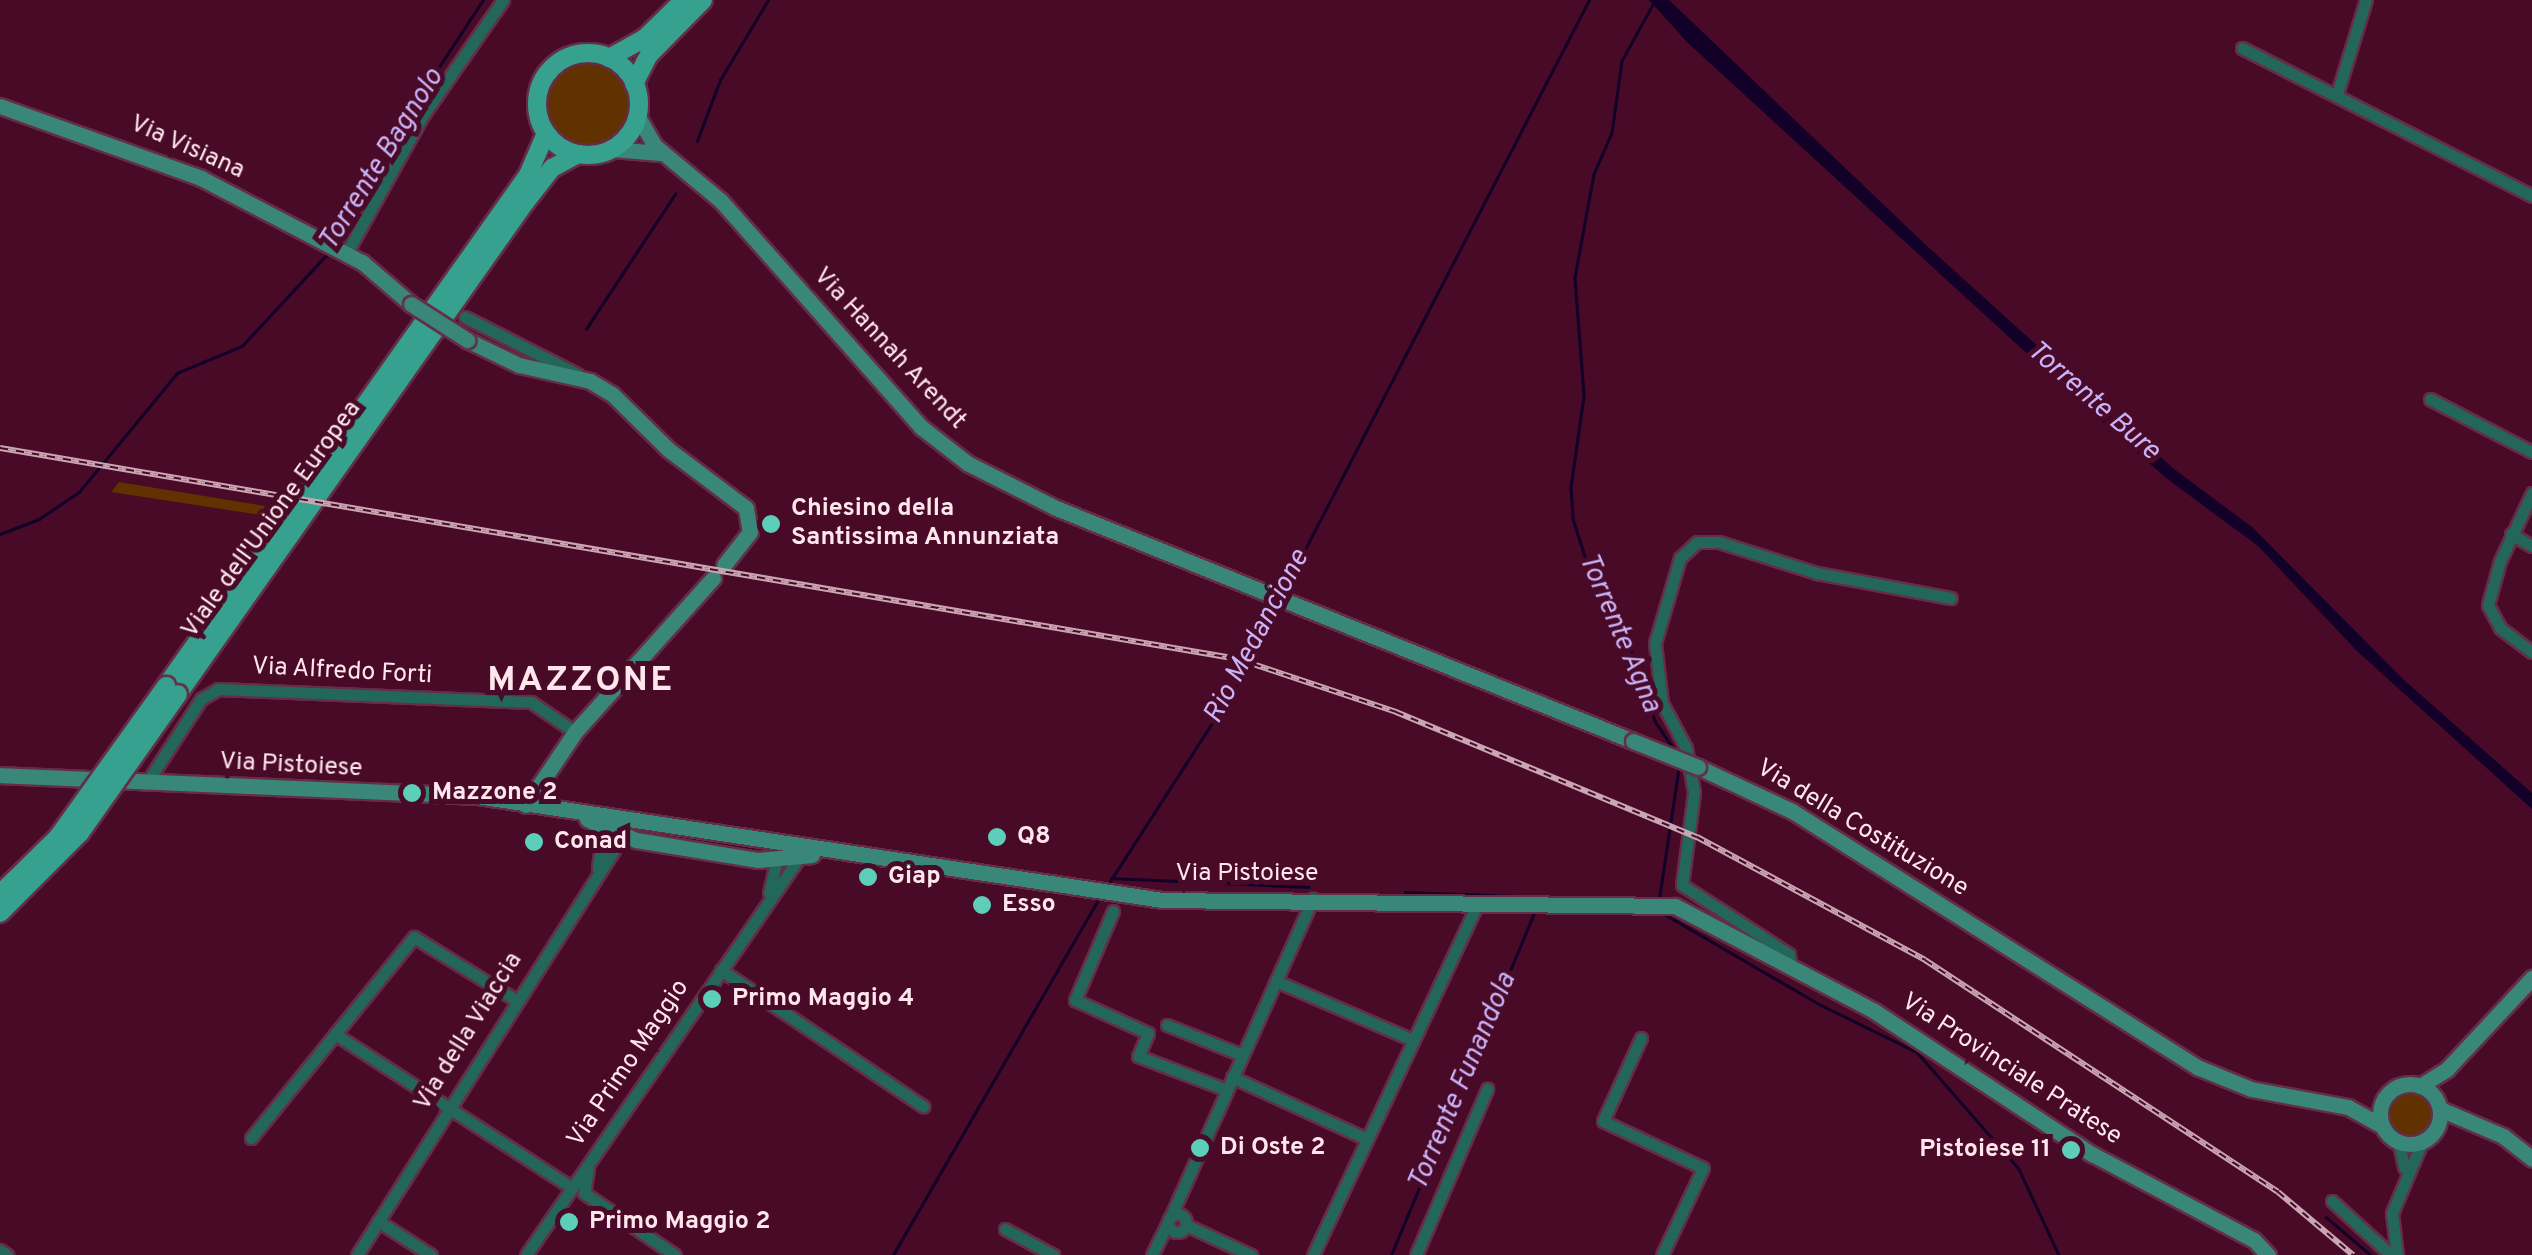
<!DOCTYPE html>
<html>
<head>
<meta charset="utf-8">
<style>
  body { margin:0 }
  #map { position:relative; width:2532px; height:1255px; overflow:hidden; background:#480a26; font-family:Overpass,sans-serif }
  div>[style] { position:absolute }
  .green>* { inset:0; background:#613200 }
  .round { border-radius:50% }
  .water>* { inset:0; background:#120029 }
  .stream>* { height:2.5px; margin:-1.25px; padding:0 1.25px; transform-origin:1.25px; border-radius:1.25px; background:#120029 }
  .roads { filter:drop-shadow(2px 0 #652d46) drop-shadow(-2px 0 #652d46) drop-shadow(0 2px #652d46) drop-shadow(0 -2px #652d46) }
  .street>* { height:11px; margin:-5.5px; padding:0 5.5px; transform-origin:5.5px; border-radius:5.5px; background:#23675b }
  .street>.ring { margin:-5.5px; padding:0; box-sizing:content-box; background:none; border:11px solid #23675b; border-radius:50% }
  .secondary>* { height:15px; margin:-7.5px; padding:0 7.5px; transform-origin:7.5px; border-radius:7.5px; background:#398778 }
  .secondary>.ring { margin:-7.5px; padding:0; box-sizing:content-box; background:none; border:15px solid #398778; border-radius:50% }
  .primary>* { height:18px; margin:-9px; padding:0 9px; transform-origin:9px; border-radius:9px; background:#36a18f }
  .primary>.ring { margin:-9px; padding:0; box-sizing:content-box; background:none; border:18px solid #36a18f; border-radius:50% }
  .rail>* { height:6px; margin-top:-3px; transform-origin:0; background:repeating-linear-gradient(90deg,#480a26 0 8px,#caa6b3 0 16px); box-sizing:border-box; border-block:2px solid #caa6b3 }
  .bridges { filter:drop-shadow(2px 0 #652d46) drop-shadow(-2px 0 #652d46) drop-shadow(0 2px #652d46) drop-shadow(0 -2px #652d46) }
  .secondary-bridge>* { height:15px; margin:-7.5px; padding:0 7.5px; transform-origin:7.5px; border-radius:7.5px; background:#398778 }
  .primary-bridge>* { height:18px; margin:-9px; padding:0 9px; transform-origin:9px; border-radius:9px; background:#36a18f }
  .dots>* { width:28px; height:28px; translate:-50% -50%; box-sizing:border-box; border:5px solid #480a26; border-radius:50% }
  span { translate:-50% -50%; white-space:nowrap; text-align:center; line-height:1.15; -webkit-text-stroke:10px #480a26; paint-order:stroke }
  .street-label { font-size:25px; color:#ffe6ed }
  .poi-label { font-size:25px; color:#ffe6ed; font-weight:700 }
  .left { translate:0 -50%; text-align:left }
  .right { translate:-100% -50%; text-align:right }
  .water-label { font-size:28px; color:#c9b2f8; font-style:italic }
  .district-label { font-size:35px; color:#ffe6ed; font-weight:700; letter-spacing:2.5px }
</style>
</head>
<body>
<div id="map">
  <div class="green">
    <i class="round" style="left:543px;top:61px;width:86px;height:86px"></i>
    <i style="clip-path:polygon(119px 482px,265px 506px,261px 515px,111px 492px)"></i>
    <i class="round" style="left:2390px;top:1094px;width:42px;height:42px"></i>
  </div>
  <div class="water">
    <i style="clip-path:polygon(1649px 0,1669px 0,1928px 247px,2174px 469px,2252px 527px,2404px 680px,2532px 793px,2532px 809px,2357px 651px,2258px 546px,2166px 478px,2070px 393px,1688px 43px)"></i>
  </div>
  <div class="stream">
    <i style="left:1655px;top:1px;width:68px;rotate:118.8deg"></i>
    <i style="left:1622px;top:61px;width:73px;rotate:97.9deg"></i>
    <i style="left:1612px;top:133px;width:45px;rotate:113.7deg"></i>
    <i style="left:1594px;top:174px;width:106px;rotate:100.4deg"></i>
    <i style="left:1575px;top:278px;width:118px;rotate:85.6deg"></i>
    <i style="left:1584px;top:396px;width:92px;rotate:98.1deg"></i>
    <i style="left:1571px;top:487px;width:32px;rotate:86deg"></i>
    <i style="left:1573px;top:519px;width:85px;rotate:72.2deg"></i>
    <i style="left:1599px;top:600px;width:67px;rotate:57.7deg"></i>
    <i style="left:1635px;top:657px;width:67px;rotate:72.6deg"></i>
    <i style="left:1655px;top:721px;width:32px;rotate:56deg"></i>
    <i style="left:697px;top:141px;width:65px;rotate:-69.3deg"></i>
    <i style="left:720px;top:80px;width:93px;rotate:-59deg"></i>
    <i style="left:337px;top:241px;width:111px;rotate:-62deg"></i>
    <i style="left:389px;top:143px;width:171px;rotate:-56.7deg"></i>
    <i style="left:586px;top:329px;width:162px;rotate:-56.6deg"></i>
    <i style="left:0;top:534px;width:42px;rotate:-21deg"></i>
    <i style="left:39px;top:519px;width:48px;rotate:-34deg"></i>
    <i style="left:79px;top:492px;width:154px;rotate:-50.5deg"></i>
    <i style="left:177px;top:373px;width:70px;rotate:-22.6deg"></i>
    <i style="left:242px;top:346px;width:128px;rotate:-47.2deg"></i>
    <i style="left:1284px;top:590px;width:664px;rotate:-62.66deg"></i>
    <i style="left:1111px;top:878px;width:198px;rotate:2.6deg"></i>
    <i style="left:1107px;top:886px;width:245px;rotate:-57.2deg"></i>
    <i style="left:1240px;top:680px;width:86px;rotate:-64.6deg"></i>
    <i style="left:1405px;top:892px;width:135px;rotate:2.1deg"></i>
    <i style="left:1659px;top:899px;width:135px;rotate:-81.5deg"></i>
    <i style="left:1661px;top:912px;width:185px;rotate:30.2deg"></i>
    <i style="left:1821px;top:1005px;width:107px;rotate:26.1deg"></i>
    <i style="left:1917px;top:1052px;width:155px;rotate:48.9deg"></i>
    <i style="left:2019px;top:1169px;width:95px;rotate:65.1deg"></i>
    <i style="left:2326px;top:1217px;width:59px;rotate:40.2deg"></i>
    <i style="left:893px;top:1255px;width:414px;rotate:-60deg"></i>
    <i style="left:1391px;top:1255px;width:373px;rotate:-67.3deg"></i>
  </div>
  <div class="roads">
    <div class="street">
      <i style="left:2242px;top:48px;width:326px;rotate:27deg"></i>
      <i style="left:2337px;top:94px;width:98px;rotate:-72.9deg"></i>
      <i style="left:346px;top:254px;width:159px;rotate:-61deg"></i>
      <i style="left:423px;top:115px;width:140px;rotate:-55.2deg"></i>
      <i style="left:465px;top:317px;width:126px;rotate:27deg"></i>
      <i style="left:2430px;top:399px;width:115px;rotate:27.5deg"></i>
      <i style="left:2532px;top:493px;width:75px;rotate:115.2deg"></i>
      <i style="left:2500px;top:561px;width:46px;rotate:105.3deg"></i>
      <i style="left:2488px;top:605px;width:26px;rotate:62deg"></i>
      <i style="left:2500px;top:628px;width:40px;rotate:37deg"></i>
      <i style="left:2511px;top:534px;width:24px;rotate:30deg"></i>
      <i style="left:146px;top:784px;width:101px;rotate:-57.1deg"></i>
      <i style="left:201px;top:699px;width:20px;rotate:-30deg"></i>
      <i style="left:218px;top:689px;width:313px;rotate:2.4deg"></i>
      <i style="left:531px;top:702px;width:53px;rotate:34.3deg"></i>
      <i style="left:591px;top:823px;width:19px;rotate:55deg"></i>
      <i style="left:602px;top:839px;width:30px;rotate:98deg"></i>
      <i style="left:769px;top:893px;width:28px;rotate:-77deg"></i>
      <i style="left:775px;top:866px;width:9px;rotate:-122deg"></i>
      <i style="left:1113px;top:911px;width:97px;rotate:113.1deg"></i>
      <i style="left:1075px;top:1000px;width:80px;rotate:24.3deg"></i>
      <i style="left:1148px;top:1033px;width:25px;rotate:113deg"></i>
      <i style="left:1138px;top:1056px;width:95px;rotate:20.9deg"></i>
      <i style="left:1791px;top:969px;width:15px;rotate:-98deg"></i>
      <i style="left:1789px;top:954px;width:127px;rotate:-147.2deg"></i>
      <i style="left:1682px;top:885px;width:94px;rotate:-82.6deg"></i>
      <i style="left:1694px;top:792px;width:45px;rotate:-100.3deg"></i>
      <i style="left:1686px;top:748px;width:51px;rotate:-118.1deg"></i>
      <i style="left:1662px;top:703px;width:60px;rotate:-96.7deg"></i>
      <i style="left:1655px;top:643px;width:89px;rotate:-73.6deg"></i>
      <i style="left:1680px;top:558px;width:23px;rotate:-43deg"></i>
      <i style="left:1697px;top:542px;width:22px"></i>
      <i style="left:1719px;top:542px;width:103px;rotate:17.6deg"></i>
      <i style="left:1817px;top:573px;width:136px;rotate:10.6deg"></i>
      <i style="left:721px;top:970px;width:244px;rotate:34deg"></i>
      <i style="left:1276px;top:981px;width:149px;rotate:23.3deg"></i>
      <i style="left:1167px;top:1025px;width:81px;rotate:21.8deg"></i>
      <i style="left:335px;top:1034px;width:279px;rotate:33deg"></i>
      <i style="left:1641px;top:1038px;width:91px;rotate:114.6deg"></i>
      <i style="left:1603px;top:1121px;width:110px;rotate:25.2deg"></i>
      <i style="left:1703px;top:1168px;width:96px;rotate:115.2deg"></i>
      <i style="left:1232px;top:1077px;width:149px;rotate:24.7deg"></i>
      <i style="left:251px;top:1138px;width:259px;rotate:-51deg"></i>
      <i style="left:414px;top:937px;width:120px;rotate:31.7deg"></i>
      <i style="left:2399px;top:1143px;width:25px;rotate:78deg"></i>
      <i style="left:588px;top:1169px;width:24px;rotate:99deg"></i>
      <i style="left:584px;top:1193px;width:110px;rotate:34.3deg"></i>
      <i style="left:2332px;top:1201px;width:80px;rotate:42.5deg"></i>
      <i class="ring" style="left:1168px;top:1214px;width:7px;height:7px"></i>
      <i style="left:1170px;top:1218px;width:350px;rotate:-65.9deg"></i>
      <i style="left:378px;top:1221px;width:63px;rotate:32.7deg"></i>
      <i style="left:1186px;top:1225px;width:72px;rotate:24.8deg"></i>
      <i style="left:1005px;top:1229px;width:55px;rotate:28.4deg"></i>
      <i style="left:0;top:1250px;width:9px;rotate:36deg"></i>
      <i style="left:357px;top:1255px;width:496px;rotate:-57.6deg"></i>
      <i style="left:526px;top:1255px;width:484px;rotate:-55.5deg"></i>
      <i style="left:1152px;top:1255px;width:37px;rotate:-64deg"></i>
      <i style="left:1313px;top:1255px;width:389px;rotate:-64.9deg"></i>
      <i style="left:1416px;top:1255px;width:181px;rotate:-66.8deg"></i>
      <i style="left:2397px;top:1255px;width:42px;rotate:-96.8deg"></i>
      <i style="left:2392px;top:1213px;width:77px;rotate:-67.1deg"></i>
    </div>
    <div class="secondary">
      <i style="left:0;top:106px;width:214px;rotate:19.7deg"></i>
      <i style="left:201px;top:178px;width:182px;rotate:27.6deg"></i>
      <i style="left:362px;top:262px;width:65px;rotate:40.6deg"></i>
      <i style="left:637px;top:115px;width:36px;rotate:60deg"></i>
      <i style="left:655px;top:146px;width:86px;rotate:39.8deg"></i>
      <i style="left:721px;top:201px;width:302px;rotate:48.5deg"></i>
      <i style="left:921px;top:427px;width:58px;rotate:38deg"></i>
      <i style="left:967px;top:463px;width:100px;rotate:26.8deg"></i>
      <i style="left:1056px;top:508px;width:622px;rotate:21.99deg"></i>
      <i style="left:612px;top:149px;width:48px;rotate:4.8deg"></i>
      <i style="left:467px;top:340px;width:58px;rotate:25.7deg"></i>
      <i style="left:519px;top:365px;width:73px;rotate:12.7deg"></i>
      <i style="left:590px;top:381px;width:26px;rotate:31deg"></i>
      <i style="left:612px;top:394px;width:80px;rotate:44.5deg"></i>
      <i style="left:669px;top:450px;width:96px;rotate:37deg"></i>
      <i style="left:746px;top:508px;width:24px;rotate:81deg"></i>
      <i style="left:750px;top:532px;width:42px;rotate:128.2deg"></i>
      <i style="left:1698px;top:767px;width:104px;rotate:25.1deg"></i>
      <i style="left:1792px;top:811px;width:479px;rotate:32.3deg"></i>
      <i style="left:2197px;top:1067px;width:58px;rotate:22.2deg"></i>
      <i style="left:2251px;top:1089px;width:99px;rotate:10.5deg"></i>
      <i style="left:2348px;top:1107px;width:39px;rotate:29deg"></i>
      <i style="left:0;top:775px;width:477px;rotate:2.5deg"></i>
      <i style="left:477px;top:796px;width:693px;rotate:8.63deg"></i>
      <i style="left:1162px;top:900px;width:513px;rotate:0.67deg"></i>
      <i style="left:1675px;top:906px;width:225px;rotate:27.8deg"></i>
      <i style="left:1874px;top:1011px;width:261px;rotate:33.3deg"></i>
      <i style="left:2092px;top:1154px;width:183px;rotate:28deg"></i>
      <i style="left:2254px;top:1240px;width:21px;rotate:47deg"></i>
      <i style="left:526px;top:805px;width:88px;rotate:-56.1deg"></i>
      <i style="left:575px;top:732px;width:207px;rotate:-48.1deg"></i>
      <i style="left:587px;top:819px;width:53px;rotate:23.2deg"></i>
      <i style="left:636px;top:840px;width:124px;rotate:9.3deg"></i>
      <i style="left:758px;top:860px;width:54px;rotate:-5.3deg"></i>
      <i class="ring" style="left:2380px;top:1084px;width:45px;height:45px"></i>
      <i style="left:2420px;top:1086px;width:32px;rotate:-32deg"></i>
      <i style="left:2447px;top:1069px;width:125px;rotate:-47deg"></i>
      <i style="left:2440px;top:1109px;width:69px;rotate:23.2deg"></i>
      <i style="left:2503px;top:1136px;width:37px;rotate:38deg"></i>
    </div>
    <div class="primary">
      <i class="ring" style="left:537px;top:53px;width:84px;height:84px"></i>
      <i style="left:609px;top:58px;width:41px;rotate:-29.1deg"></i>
      <i style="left:645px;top:38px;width:54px;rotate:-44.3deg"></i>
      <i style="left:634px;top:84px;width:33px;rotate:-63deg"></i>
      <i style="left:649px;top:55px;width:77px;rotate:-45.5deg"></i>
      <i style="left:166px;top:686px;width:626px;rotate:-54.69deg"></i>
      <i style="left:528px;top:175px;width:46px;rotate:-66.8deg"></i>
      <i style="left:178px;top:694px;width:600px;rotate:-54.77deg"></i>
      <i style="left:524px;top:204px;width:46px;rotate:-52.1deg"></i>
      <i style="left:552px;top:168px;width:30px;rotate:-28deg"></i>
    </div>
  </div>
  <div class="rail">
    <i style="left:0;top:448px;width:1256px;rotate:9.67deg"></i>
    <i style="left:1238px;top:659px;width:167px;rotate:18.5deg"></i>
    <i style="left:1396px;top:712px;width:326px;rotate:22.6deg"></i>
    <i style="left:1697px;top:837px;width:259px;rotate:28.3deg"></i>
    <i style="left:1925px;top:960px;width:422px;rotate:33.3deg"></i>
    <i style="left:2278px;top:1192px;width:98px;rotate:40deg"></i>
  </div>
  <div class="bridges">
    <div class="secondary-bridge">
      <i style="left:411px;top:304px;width:67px;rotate:32.7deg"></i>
      <i style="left:1633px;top:741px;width:70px;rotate:21.8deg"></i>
    </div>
    <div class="primary-bridge">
      <i style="left:0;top:894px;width:81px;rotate:-44.5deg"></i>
      <i style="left:58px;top:837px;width:186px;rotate:-54.4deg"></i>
      <i style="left:0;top:913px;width:113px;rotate:-45deg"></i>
      <i style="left:80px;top:833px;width:170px;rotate:-54.8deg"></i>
    </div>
  </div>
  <div class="dots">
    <i style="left:771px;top:524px;background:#5dceb9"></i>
    <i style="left:412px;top:793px;background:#5dceb9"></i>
    <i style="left:997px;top:837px;background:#5dceb9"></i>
    <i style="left:534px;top:842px;background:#5dceb9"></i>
    <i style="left:868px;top:877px;background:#5dceb9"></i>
    <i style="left:982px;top:905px;background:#5dceb9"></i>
    <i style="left:712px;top:999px;background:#5dceb9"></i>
    <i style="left:1200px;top:1148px;background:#5dceb9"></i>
    <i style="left:2071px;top:1150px;background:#5dceb9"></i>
    <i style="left:569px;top:1222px;background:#5dceb9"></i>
  </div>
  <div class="street-label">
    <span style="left:187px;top:148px;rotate:24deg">Via Visiana</span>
    <span style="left:889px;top:349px;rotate:47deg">Via Hannah Arendt</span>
    <span style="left:272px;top:520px;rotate:-54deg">Viale dell'Unione Europea</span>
    <span style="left:342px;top:672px;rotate:3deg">Via Alfredo Forti</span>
    <span style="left:291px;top:766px;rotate:3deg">Via Pistoiese</span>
    <span style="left:1862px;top:829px;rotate:31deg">Via della Costituzione</span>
    <span style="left:1247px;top:874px">Via Pistoiese</span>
    <span style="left:469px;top:1032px;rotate:-58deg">Via della Viaccia</span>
    <span style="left:629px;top:1064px;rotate:-56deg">Via Primo Maggio</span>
    <span style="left:2011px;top:1070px;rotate:33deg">Via Provinciale Pratese</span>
  </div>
  <div class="poi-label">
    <span class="left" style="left:791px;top:524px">Chiesino della<br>Santissima Annunziata</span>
    <span class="left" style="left:432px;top:793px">Mazzone 2</span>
    <span class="left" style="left:1017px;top:837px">Q8</span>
    <span class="left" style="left:554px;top:842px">Conad</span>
    <span class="left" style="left:888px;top:877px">Giap</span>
    <span class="left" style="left:1002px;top:905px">Esso</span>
    <span class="left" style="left:732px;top:999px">Primo Maggio 4</span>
    <span class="left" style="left:1220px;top:1148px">Di Oste 2</span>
    <span class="right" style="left:2051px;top:1150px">Pistoiese 11</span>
    <span class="left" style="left:589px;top:1222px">Primo Maggio 2</span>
  </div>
  <div class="water-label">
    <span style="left:382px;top:160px;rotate:-58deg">Torrente Bagnolo</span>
    <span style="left:2093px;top:401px;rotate:41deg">Torrente Bure</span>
    <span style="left:1619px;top:633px;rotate:67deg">Torrente Agna</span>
    <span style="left:1257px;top:637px;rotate:-62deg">Rio Medancione</span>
    <span style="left:1463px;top:1082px;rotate:-67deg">Torrente Funandola</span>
  </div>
  <div class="district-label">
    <span style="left:581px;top:681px">MAZZONE</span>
  </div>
</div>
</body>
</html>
